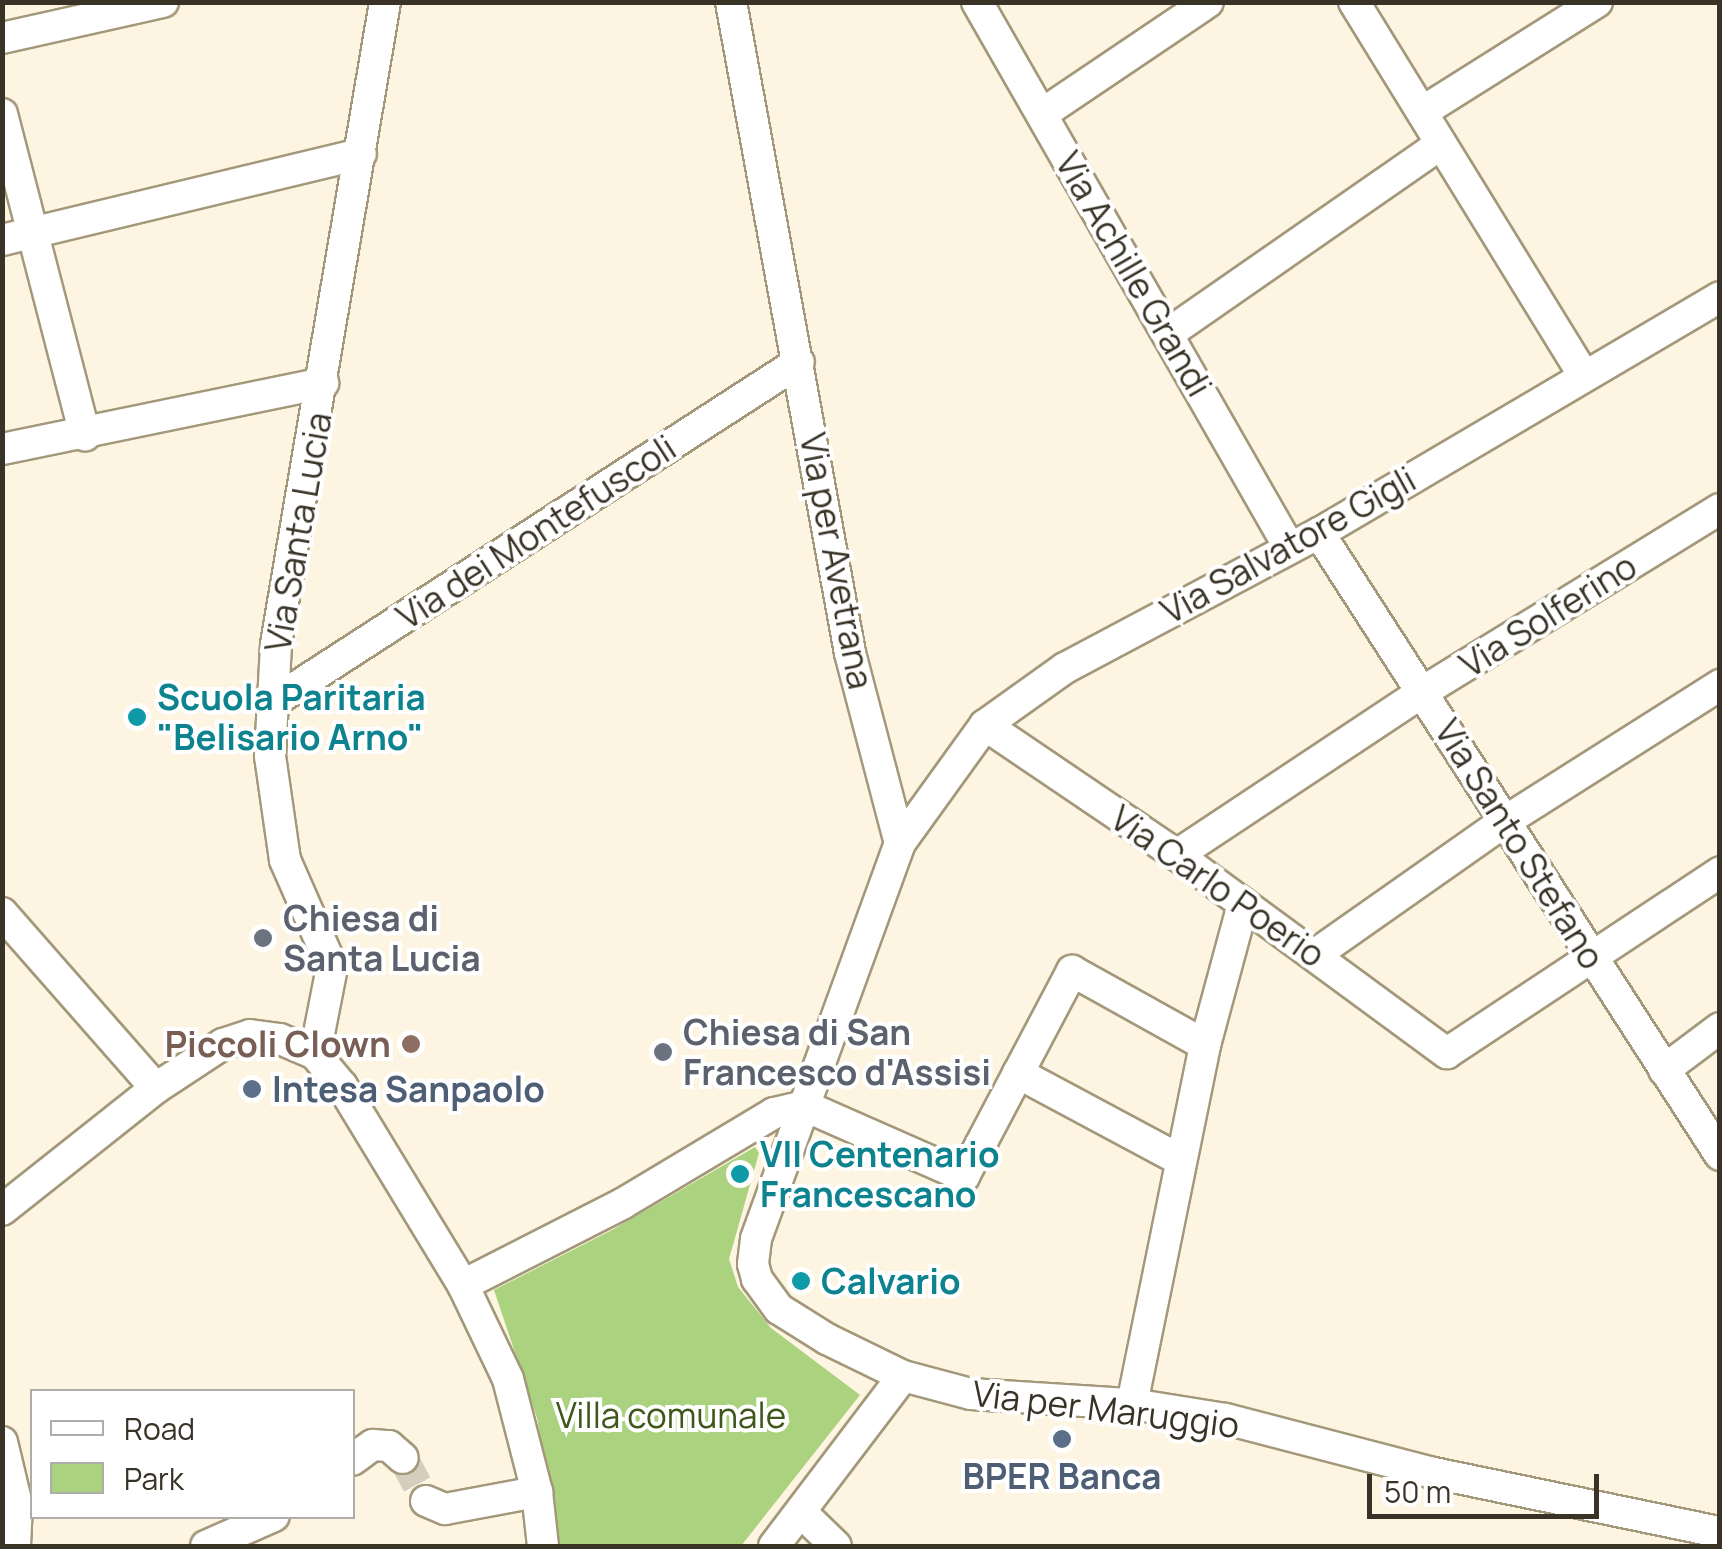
<!DOCTYPE html>
<html>
<head>
<meta charset="utf-8">
<style>
  body { margin:0 }
  #map { position:relative; width:1722px; height:1549px; overflow:hidden; background:#fdf5e2; font-family:Manrope,sans-serif }
  div>[style] { position:absolute }
  .green>* { inset:0; background:#aad27f }
  .minor-tunnel>* { height:30px; margin-top:-15px; transform-origin:0; background:repeating-linear-gradient(90deg,#d6cebc 0 30px,transparent 0 45px) }
  .roads { filter:drop-shadow(2px 0 #a4987a) drop-shadow(-2px 0 #a4987a) drop-shadow(0 2px #a4987a) drop-shadow(0 -2px #a4987a) }
  .minor>* { height:30px; margin:-15px; padding:0 15px; transform-origin:15px; border-radius:15px; background:#fff }
  .dots>* { width:28px; height:28px; translate:-50% -50%; box-sizing:border-box; border:5px solid #fff; border-radius:50% }
  span { translate:-50% -50%; white-space:nowrap; text-align:center; line-height:1.15; -webkit-text-stroke:8px #fff; paint-order:stroke }
  .street-label { font-size:35px; color:#383326 }
  .culture-label { font-size:35px; color:#0d838f; font-weight:700 }
  .left { translate:0 -50%; text-align:left }
  .worship-label { font-size:35px; color:#5b616d; font-weight:700 }
  .education-label { font-size:35px; color:#785e54; font-weight:700 }
  .right { translate:-100% -50%; text-align:right }
  .service-label { font-size:35px; color:#4e5e75; font-weight:700 }
  .park-label { font-size:35px; color:#3e581b }
  .frame { position:absolute; inset:0; border:5px solid #383326; pointer-events:none }
  .legend { position:absolute; left:30px; top:1389px; width:325px; height:130px; box-sizing:border-box; background:#fff; border:2px solid #afada8; margin:0; padding:12px 18px; list-style:none; font-size:30px; color:#383326 }
  .legend li { display:flex; align-items:center; gap:20px; height:50px }
  .legend b { width:50px; border:2px solid #afada8 }
  .scale { position:absolute; left:1367px; top:1474px; width:232px; height:45px; box-sizing:border-box; border:5px solid #383326; border-top:0; padding-left:12px; font-size:30px; line-height:35px; white-space:nowrap; color:#383326; -webkit-text-stroke:8px #fff; paint-order:stroke }
</style>
</head>
<body>
<div id="map">
  <div class="green">
    <i style="clip-path:polygon(755px 1147px,759px 1153px,729px 1259px,738px 1287px,771px 1328px,860px 1395px,741px 1546px,559px 1546px,537px 1418px,494px 1290px,612px 1230px)"></i>
  </div>
  <div class="minor-tunnel">
    <i style="left:403px;top:1458px;width:49px;rotate:61.9deg"></i>
  </div>
  <div class="roads">
    <div class="minor">
      <i style="left:731px;top:2px;width:662px;rotate:79.64deg"></i>
      <i style="left:850px;top:653px;width:196px;rotate:75.3deg"></i>
      <i style="left:977px;top:2px;width:628px;rotate:60.21deg"></i>
      <i style="left:1354px;top:2px;width:439px;rotate:58.4deg"></i>
      <i style="left:2px;top:38px;width:165px;rotate:-12.6deg"></i>
      <i style="left:1422px;top:112px;width:207px;rotate:-32.2deg"></i>
      <i style="left:2px;top:114px;width:332px;rotate:75.5deg"></i>
      <i style="left:1042px;top:114px;width:200px;rotate:-34deg"></i>
      <i style="left:2px;top:240px;width:369px;rotate:-13.5deg"></i>
      <i style="left:1720px;top:297px;width:465px;rotate:149.5deg"></i>
      <i style="left:1319px;top:533px;width:288px;rotate:152deg"></i>
      <i style="left:1065px;top:668px;width:98px;rotate:144.5deg"></i>
      <i style="left:985px;top:725px;width:145px;rotate:125.8deg"></i>
      <i style="left:900px;top:843px;width:421px;rotate:110deg"></i>
      <i style="left:756px;top:1239px;width:25px;rotate:97deg"></i>
      <i style="left:753px;top:1264px;width:16px;rotate:75deg"></i>
      <i style="left:757px;top:1279px;width:37px;rotate:54deg"></i>
      <i style="left:779px;top:1309px;width:57px;rotate:32deg"></i>
      <i style="left:827px;top:1339px;width:85px;rotate:26deg"></i>
      <i style="left:903px;top:1376px;width:70px;rotate:14.8deg"></i>
      <i style="left:971px;top:1394px;width:161px;rotate:3.6deg"></i>
      <i style="left:1132px;top:1404px;width:95px;rotate:9.1deg"></i>
      <i style="left:1226px;top:1419px;width:210px;rotate:14.6deg"></i>
      <i style="left:1429px;top:1472px;width:297px;rotate:11.7deg"></i>
      <i style="left:1169px;top:333px;width:331px;rotate:-34.8deg"></i>
      <i style="left:2px;top:449px;width:328px;rotate:-11.6deg"></i>
      <i style="left:1319px;top:533px;width:740px;rotate:57.19deg"></i>
      <i style="left:273px;top:702px;width:626px;rotate:-32.88deg"></i>
      <i style="left:985px;top:725px;width:232px;rotate:34.1deg"></i>
      <i style="left:1177px;top:855px;width:335px;rotate:36.3deg"></i>
      <i style="left:1447px;top:1053px;width:328px;rotate:-33.5deg"></i>
      <i style="left:1177px;top:855px;width:296px;rotate:-33.6deg"></i>
      <i style="left:1424px;top:691px;width:347px;rotate:-31.6deg"></i>
      <i style="left:2px;top:913px;width:233px;rotate:48.7deg"></i>
      <i style="left:1316px;top:954px;width:230px;rotate:-35.1deg"></i>
      <i style="left:1504px;top:822px;width:256px;rotate:-32.4deg"></i>
      <i style="left:315px;top:1054px;width:89px;rotate:-78.9deg"></i>
      <i style="left:332px;top:967px;width:117px;rotate:-113.7deg"></i>
      <i style="left:285px;top:860px;width:105px;rotate:-98.2deg"></i>
      <i style="left:270px;top:756px;width:112px;rotate:-86.9deg"></i>
      <i style="left:276px;top:644px;width:651px;rotate:-80.36deg"></i>
      <i style="left:1664px;top:1070px;width:70px;rotate:-36.9deg"></i>
      <i style="left:1018px;top:1073px;width:184px;rotate:28.2deg"></i>
      <i style="left:805px;top:1106px;width:174px;rotate:23.8deg"></i>
      <i style="left:964px;top:1176px;width:232px;rotate:-62.2deg"></i>
      <i style="left:1072px;top:971px;width:152px;rotate:29.1deg"></i>
      <i style="left:2px;top:1210px;width:196px;rotate:-38.4deg"></i>
      <i style="left:156px;top:1088px;width:80px;rotate:-33.3deg"></i>
      <i style="left:223px;top:1044px;width:28px;rotate:-18deg"></i>
      <i style="left:250px;top:1035px;width:30px;rotate:8deg"></i>
      <i style="left:280px;top:1039px;width:38px;rotate:23deg"></i>
      <i style="left:315px;top:1054px;width:42px;rotate:49.8deg"></i>
      <i style="left:342px;top:1086px;width:233px;rotate:58.7deg"></i>
      <i style="left:463px;top:1285px;width:104px;rotate:64.4deg"></i>
      <i style="left:508px;top:1379px;width:117px;rotate:75.6deg"></i>
      <i style="left:537px;top:1492px;width:54px;rotate:83.7deg"></i>
      <i style="left:463px;top:1285px;width:178px;rotate:-27deg"></i>
      <i style="left:622px;top:1204px;width:177px;rotate:-30.9deg"></i>
      <i style="left:774px;top:1113px;width:32px;rotate:-13deg"></i>
      <i style="left:1132px;top:1404px;width:366px;rotate:-78.5deg"></i>
      <i style="left:1205px;top:1045px;width:146px;rotate:-74.9deg"></i>
      <i style="left:2px;top:1442px;width:65px;rotate:76.6deg"></i>
      <i style="left:17px;top:1505px;width:41px;rotate:92.8deg"></i>
      <i style="left:352px;top:1460px;width:26px;rotate:-36deg"></i>
      <i style="left:373px;top:1445px;width:16px;rotate:4deg"></i>
      <i style="left:389px;top:1446px;width:18px;rotate:41deg"></i>
      <i style="left:426px;top:1501px;width:21px;rotate:23deg"></i>
      <i style="left:445px;top:1509px;width:94px;rotate:-10.5deg"></i>
      <i style="left:802px;top:1513px;width:47px;rotate:44.1deg"></i>
      <i style="left:206px;top:1546px;width:74px;rotate:-23.8deg"></i>
      <i style="left:774px;top:1546px;width:213px;rotate:-52.8deg"></i>
    </div>
  </div>
  <div class="dots">
    <i style="left:137px;top:717px;background:#0f9aa8"></i>
    <i style="left:263px;top:938px;background:#6b7280"></i>
    <i style="left:411px;top:1044px;background:#8d6e63"></i>
    <i style="left:663px;top:1052px;background:#6b7280"></i>
    <i style="left:252px;top:1089px;background:#5c6f8a"></i>
    <i style="left:740px;top:1174px;background:#0f9aa8"></i>
    <i style="left:801px;top:1281px;background:#0f9aa8"></i>
    <i style="left:1062px;top:1439px;background:#5c6f8a"></i>
  </div>
  <div class="street-label">
    <span style="left:1134px;top:274px;rotate:60deg">Via Achille Grandi</span>
    <span style="left:298px;top:532px;rotate:-80deg">Via Santa Lucia</span>
    <span style="left:536px;top:532px;rotate:-33deg">Via dei Montefuscoli</span>
    <span style="left:1288px;top:545px;rotate:-29deg">Via Salvatore Gigli</span>
    <span style="left:837px;top:561px;rotate:79deg">Via per Avetrana</span>
    <span style="left:1548px;top:615px;rotate:-32deg">Via Solferino</span>
    <span style="left:1520px;top:844px;rotate:58deg">Via Santo Stefano</span>
    <span style="left:1218px;top:886px;rotate:35deg">Via Carlo Poerio</span>
    <span style="left:1106px;top:1409px;rotate:7deg">Via per Maruggio</span>
  </div>
  <div class="culture-label">
    <span class="left" style="left:157px;top:717px">Scuola Paritaria<br>"Belisario Arno"</span>
    <span class="left" style="left:760px;top:1174px">VII Centenario<br>Francescano</span>
    <span class="left" style="left:821px;top:1281px">Calvario</span>
  </div>
  <div class="worship-label">
    <span class="left" style="left:283px;top:938px">Chiesa di<br>Santa Lucia</span>
    <span class="left" style="left:683px;top:1052px">Chiesa di San<br>Francesco d'Assisi</span>
  </div>
  <div class="education-label">
    <span class="right" style="left:391px;top:1044px">Piccoli Clown</span>
  </div>
  <div class="service-label">
    <span class="left" style="left:272px;top:1089px">Intesa Sanpaolo</span>
    <span style="left:1062px;top:1476px">BPER Banca</span>
  </div>
  <div class="park-label">
    <span style="left:671px;top:1415px">Villa comunale</span>
  </div>
  <div class="frame"></div>
  <ul class="legend">
  <li><b style="height:12px;background:#fff"></b>Road</li>
  <li><b style="height:28px;background:#aad27f"></b>Park</li>
  </ul>
  <div class="scale">50 m</div>
</div>
</body>
</html>
